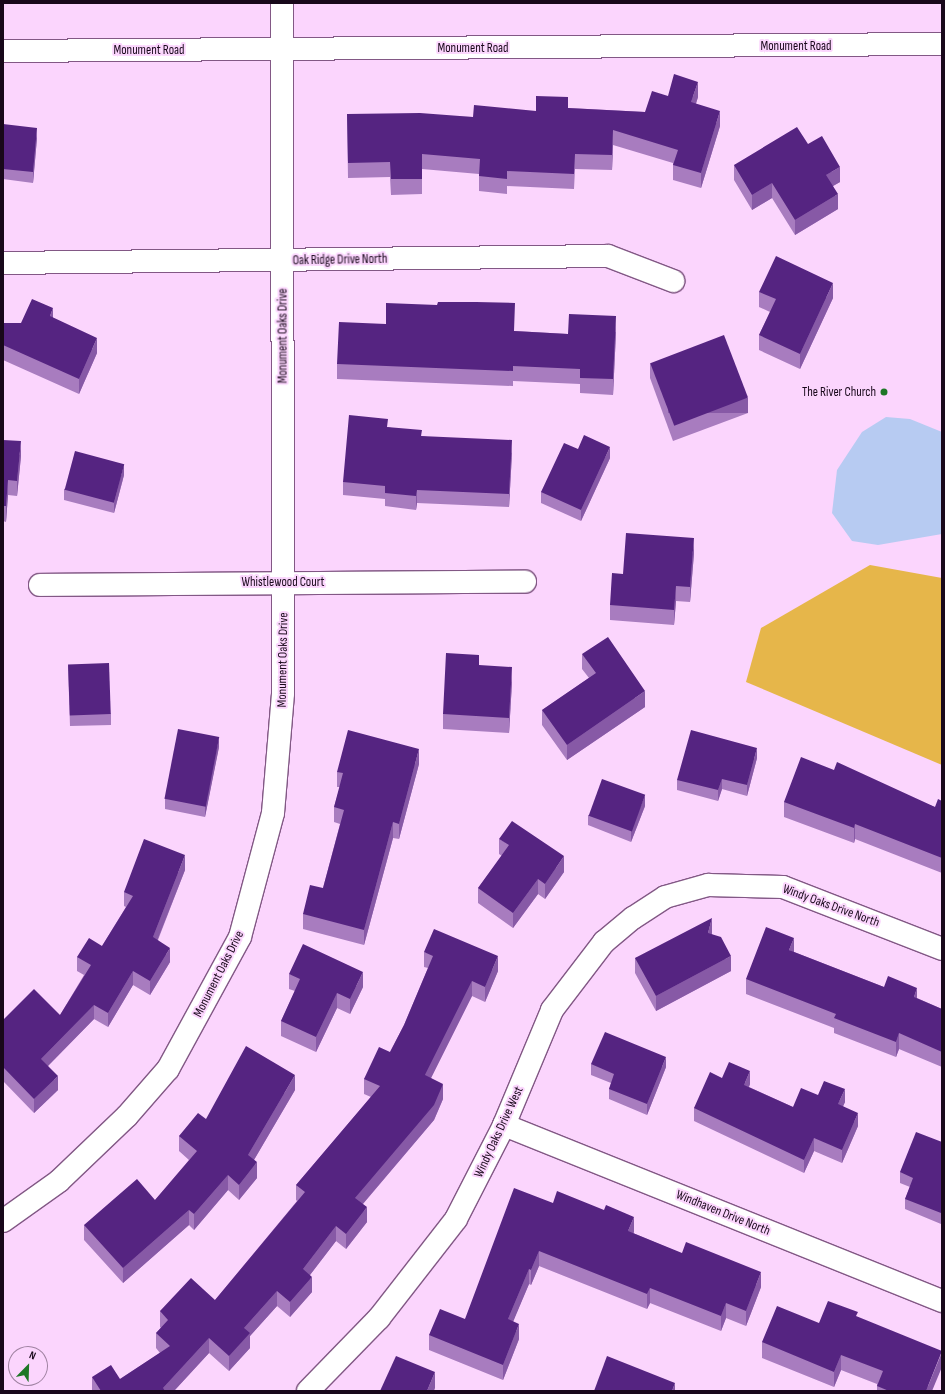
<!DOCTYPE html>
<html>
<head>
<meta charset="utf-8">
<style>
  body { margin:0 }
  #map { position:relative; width:945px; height:1394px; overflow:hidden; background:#fbd5fd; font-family:"Sofia Sans Condensed",sans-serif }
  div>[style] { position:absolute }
  .green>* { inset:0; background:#e6b64a }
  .water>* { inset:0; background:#b7cbf2 }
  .roads { filter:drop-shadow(1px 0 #825885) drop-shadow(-1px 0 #825885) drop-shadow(0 1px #825885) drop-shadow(0 -1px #825885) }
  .minor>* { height:22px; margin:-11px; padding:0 11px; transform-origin:11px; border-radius:11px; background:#fff }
  .major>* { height:22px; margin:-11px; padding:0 11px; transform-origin:11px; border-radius:11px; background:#fff }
  .wall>* { inset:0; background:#a87cbf }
  .shaded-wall>* { inset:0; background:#8759a6; transform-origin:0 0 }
  .building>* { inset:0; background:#552481; transform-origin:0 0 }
  .dots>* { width:11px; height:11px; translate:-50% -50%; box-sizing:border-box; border:2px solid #fbd5fd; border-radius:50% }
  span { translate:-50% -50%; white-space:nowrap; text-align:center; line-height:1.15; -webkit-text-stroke:4px #fbd5fd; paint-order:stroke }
  .street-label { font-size:13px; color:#18081a }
  .poi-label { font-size:13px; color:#18081a }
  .right { translate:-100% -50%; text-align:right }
  .frame { position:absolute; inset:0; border:4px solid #18081a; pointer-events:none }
  .north { position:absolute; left:8px; top:1346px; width:40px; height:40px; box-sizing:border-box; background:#fbd5fd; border:1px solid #a083a2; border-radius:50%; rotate:23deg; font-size:11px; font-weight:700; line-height:16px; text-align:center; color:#18081a }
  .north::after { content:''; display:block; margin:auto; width:14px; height:18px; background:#1d7726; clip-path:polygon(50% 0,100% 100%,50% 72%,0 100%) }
</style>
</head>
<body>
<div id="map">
  <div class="green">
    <i style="clip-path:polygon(870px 565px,942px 578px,942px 765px,746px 682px,761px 628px)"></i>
  </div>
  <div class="water">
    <i style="clip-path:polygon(886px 417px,910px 419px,942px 432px,942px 534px,878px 545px,852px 541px,832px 513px,837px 470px,862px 432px)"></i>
  </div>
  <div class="roads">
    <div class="minor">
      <i style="left:3px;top:263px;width:605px;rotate:-0.66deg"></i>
      <i style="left:608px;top:256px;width:70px;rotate:21deg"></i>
      <i style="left:40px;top:585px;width:485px;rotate:-0.4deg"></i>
      <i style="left:504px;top:1125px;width:472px;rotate:21.9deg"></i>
      <i style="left:3px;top:1221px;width:69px;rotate:-35.5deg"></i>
      <i style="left:59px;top:1181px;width:94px;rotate:-43.7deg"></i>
      <i style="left:127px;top:1116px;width:62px;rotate:-48.9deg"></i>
      <i style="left:168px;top:1069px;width:150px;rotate:-61.4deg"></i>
      <i style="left:240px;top:937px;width:128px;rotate:-75.1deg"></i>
      <i style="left:273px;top:813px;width:120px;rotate:-85.2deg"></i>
      <i style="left:283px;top:693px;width:690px;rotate:-90.08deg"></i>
      <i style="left:308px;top:1391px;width:102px;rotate:-45.8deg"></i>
      <i style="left:379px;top:1318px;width:125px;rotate:-52.1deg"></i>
      <i style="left:456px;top:1219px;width:106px;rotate:-62.9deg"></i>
      <i style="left:504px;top:1125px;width:125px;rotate:-67.3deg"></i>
      <i style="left:552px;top:1010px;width:86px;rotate:-52.6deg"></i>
      <i style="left:604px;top:942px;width:38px;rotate:-40deg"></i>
      <i style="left:633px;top:918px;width:38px;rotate:-33deg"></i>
      <i style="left:665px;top:897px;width:45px;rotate:-15.6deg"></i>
      <i style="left:708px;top:885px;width:75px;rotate:1.5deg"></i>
      <i style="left:783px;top:887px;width:171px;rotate:21.3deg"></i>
    </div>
    <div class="major">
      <i style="left:3px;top:51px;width:939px;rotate:-0.43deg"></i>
    </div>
  </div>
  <div class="wall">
    <i style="clip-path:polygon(668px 96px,698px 97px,696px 104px,720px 126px,701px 188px,673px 180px,673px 163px,613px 145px,612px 170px,575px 169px,574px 189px,507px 186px,507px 194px,479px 191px,479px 174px,422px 169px,422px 194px,391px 195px,390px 177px,348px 178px,347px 114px,473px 117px,536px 111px,568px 108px,645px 112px)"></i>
    <i style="clip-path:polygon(3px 124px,37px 138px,33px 183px,3px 179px)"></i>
    <i style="clip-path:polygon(808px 144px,840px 182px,833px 186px,838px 209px,795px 235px,772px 198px,752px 210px,734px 180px,734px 165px)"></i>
    <i style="clip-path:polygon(759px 292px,833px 298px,800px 369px,759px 350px,759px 335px,770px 312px,759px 307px)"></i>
    <i style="clip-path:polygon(53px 318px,97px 353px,79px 394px,3px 360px,3px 323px,21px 323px)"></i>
    <i style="clip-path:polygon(515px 331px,568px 334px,616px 332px,613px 395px,580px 393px,580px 384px,513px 381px,513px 386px,337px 379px,337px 364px)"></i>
    <i style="clip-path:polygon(650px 363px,748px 413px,673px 441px,650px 378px)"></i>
    <i style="clip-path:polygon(388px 427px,422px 436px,512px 453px,509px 507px,417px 503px,416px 510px,385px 506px,385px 499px,343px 495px,343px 482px)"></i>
    <i style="clip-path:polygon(3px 440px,21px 456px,17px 496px,8px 495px,6px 522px,3px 521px)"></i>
    <i style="clip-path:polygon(578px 449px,610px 458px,581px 521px,541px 503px,541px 492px)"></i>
    <i style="clip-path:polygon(124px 475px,114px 513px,64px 500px,64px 489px)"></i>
    <i style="clip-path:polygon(694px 553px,690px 602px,676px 601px,674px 625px,610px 620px,610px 605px,623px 574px)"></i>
    <i style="clip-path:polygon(582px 654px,645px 707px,567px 760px,542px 725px,542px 710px,589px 678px,582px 669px)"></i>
    <i style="clip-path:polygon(68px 665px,111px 714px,111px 725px,70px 726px)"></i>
    <i style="clip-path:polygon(512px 682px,509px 733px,443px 729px,443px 714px)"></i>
    <i style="clip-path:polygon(219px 747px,205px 817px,165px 809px,165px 799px)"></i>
    <i style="clip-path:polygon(757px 758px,747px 796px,722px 789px,718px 801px,677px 790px,677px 780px)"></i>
    <i style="clip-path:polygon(419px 764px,399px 839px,393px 838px,364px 945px,303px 929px,303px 914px,323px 888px,340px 824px,334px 822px,334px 807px,340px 787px,337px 787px,337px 772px)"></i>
    <i style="clip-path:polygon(834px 770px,935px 807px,942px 801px,942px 873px,855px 839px,854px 843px,784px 817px,784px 802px)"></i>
    <i style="clip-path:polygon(645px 806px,631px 842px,588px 825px,588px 815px)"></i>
    <i style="clip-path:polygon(499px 839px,564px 872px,545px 899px,538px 894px,513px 928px,478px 903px,478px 888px,502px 856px,499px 854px)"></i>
    <i style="clip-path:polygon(185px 870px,158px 940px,170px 962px,150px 995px,133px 985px,108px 1027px,94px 1019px,48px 1066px,58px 1090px,34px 1113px,3px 1081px,3px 1020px,60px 1015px,84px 975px,77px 971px,77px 957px,102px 946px,126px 907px,124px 906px,124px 892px)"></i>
    <i style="clip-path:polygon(712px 933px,712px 934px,731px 971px,656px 1011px,635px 973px,635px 958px)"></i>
    <i style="clip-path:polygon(424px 952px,498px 971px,485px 1002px,472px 996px,431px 1078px,443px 1099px,434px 1120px,363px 1204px,367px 1222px,346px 1249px,336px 1241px,310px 1275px,312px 1292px,290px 1317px,277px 1306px,250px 1336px,250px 1348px,229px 1371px,209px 1353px,174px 1391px,92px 1391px,92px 1377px,120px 1379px,160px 1353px,156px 1348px,156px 1333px,161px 1328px,160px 1327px,160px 1311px,215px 1300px,297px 1201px,296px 1200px,296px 1185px,371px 1097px,364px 1094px,364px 1079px,390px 1052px,404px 1025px,428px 968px,424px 967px)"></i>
    <i style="clip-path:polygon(794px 952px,884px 987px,917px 998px,942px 1009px,942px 1067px,899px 1049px,896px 1057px,834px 1033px,834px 1028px,746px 994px,746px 979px)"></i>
    <i style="clip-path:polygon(289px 974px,363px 987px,350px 1014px,337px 1008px,316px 1052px,281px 1036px,281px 1021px,295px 991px,289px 989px)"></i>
    <i style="clip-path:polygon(591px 1064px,666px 1067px,647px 1115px,609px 1099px,609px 1089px,611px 1083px,591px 1075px)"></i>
    <i style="clip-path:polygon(722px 1078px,750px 1084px,749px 1087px,793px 1107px,818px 1095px,845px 1102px,843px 1106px,858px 1126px,842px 1163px,814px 1151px,804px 1173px,694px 1121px,694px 1108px)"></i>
    <i style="clip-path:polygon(295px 1090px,254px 1160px,257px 1178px,239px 1200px,228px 1190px,194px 1230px,189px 1225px,123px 1283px,84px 1240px,84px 1225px,155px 1200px,189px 1160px,179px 1151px,179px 1136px,206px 1119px)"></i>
    <i style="clip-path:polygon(942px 1142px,942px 1220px,941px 1224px,905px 1209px,905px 1199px,910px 1187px,900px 1183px,900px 1172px)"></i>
    <i style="clip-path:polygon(553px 1203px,634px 1232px,633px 1233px,761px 1287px,746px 1326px,726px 1318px,721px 1331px,650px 1303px,647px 1309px,539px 1266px,531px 1285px,529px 1284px,513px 1321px,519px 1339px,503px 1380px,429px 1350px,429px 1335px,465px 1319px)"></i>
    <i style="clip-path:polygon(858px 1317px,932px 1391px,877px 1391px,877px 1384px,841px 1370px,834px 1387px,762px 1358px,762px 1342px,819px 1323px)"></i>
  </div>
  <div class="shaded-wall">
    <i style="clip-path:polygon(698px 82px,698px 97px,691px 118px,691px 102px)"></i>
    <i style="clip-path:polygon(720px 111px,720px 126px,701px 188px,701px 173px)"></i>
    <i style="clip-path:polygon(37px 128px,37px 138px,33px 183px,33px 172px)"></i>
    <i style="clip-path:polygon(613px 130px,613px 145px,612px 170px,612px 155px)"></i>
    <i style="clip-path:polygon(840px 167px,840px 182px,826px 190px,826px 175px)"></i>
    <i style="clip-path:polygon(772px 183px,772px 198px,752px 210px,752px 195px)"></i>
    <i style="clip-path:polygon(838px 194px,838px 209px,795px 235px,795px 220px)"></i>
    <i style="clip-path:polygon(833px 283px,833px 298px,800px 369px,800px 354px)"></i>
    <i style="clip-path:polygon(53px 308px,53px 324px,50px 316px)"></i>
    <i style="clip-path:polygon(616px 316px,616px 332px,613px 395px,613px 379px)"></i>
    <i style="clip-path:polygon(97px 338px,97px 353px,79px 394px,79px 379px)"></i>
    <i style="left:748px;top:398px;width:15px;height:80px;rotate:90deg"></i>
    <i style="clip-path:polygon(512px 440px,512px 453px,509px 507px,509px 494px)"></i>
    <i style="clip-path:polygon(21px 441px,21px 456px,17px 496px,17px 481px)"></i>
    <i style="clip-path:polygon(610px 447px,610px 458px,581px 521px,581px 510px)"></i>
    <i style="clip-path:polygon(124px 464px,124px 475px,114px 513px,114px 503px)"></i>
    <i style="clip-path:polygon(8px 480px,8px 495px,6px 522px,6px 506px)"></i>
    <i style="clip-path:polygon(417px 490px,417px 503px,416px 510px,416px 496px)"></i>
    <i style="clip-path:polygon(694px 538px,694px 553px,690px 602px,690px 587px)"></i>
    <i style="clip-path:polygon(676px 586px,676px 601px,674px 625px,674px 610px)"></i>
    <i style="clip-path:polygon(512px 667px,512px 682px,509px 733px,509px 718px)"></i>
    <i style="clip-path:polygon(645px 691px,645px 707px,567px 760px,567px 745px)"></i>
    <i style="clip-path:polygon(219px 737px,219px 747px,205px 817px,205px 806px)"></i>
    <i style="clip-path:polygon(757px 748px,757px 758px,747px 796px,747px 785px)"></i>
    <i style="clip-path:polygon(419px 749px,419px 764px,399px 839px,399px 824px)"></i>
    <i style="clip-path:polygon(722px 779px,722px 789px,718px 801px,718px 790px)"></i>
    <i style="clip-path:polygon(645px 795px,645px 806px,631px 842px,631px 831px)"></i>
    <i style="clip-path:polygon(393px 822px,393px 838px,364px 945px,364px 930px)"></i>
    <i style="clip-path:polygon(855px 824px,855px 839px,854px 843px,854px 828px)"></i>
    <i style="clip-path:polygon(185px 855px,185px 870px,153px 951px,153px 937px)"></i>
    <i style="clip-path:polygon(564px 856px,564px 872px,545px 899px,545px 884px)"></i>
    <i style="clip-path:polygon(538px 879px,538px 894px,513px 928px,513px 913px)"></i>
    <i style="clip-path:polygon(712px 918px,712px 933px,708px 948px,708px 933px)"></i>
    <i style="clip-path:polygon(794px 938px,794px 953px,789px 950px)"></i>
    <i style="clip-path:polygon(170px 948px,170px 962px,150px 995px,150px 981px)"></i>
    <i style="clip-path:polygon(498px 956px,498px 971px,485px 1002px,485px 987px)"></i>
    <i style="clip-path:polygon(731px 956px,731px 971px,656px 1011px,656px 996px)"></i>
    <i style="clip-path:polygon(133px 971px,133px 985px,108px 1027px,108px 1013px)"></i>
    <i style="clip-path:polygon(363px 972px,363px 987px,350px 1014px,350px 999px)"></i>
    <i style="clip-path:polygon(472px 981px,472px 996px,425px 1090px,425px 1075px)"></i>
    <i style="clip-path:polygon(917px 988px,917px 1003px,914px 997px)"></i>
    <i style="clip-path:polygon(337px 993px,337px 1008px,316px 1052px,316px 1037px)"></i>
    <i style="clip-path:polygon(94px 1005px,94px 1019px,41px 1073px,41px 1059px)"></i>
    <i style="clip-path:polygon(899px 1033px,899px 1049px,896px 1057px,896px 1042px)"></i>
    <i style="clip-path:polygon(666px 1057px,666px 1067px,647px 1115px,647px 1104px)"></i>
    <i style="clip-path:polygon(750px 1071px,750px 1084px,744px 1098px,744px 1085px)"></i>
    <i style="clip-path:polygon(295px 1075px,295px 1090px,248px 1170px,248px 1155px)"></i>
    <i style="clip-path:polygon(58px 1076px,58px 1090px,34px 1113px,34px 1099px)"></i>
    <i style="clip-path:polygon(443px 1084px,443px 1099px,434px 1120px,355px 1213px,355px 1198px)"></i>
    <i style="clip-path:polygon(845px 1089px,845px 1102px,838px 1117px,838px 1104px)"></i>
    <i style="clip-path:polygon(858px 1113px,858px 1126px,842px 1163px,842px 1150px)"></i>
    <i style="clip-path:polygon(814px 1138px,814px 1151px,804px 1173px,804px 1160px)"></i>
    <i style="clip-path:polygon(257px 1162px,257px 1178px,239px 1200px,239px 1185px)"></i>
    <i style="clip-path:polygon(228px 1175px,228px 1190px,194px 1230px,194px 1214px)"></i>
    <i style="clip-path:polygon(367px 1207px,367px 1222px,346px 1249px,346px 1234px)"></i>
    <i style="clip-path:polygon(189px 1210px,189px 1225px,123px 1283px,123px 1268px)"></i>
    <i style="clip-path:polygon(942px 1210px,942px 1220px,941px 1224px,941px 1213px)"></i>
    <i style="clip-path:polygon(634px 1217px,634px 1232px,628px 1246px,628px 1231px)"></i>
    <i style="clip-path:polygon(336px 1226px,336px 1241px,303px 1284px,303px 1269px)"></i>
    <i style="clip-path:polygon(539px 1251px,539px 1266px,531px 1285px,531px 1270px)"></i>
    <i style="clip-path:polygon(529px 1269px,529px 1284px,508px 1334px,508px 1319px)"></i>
    <i style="clip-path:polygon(761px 1272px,761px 1287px,746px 1326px,746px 1311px)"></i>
    <i style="clip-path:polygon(312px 1277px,312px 1292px,290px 1317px,290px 1302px)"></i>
    <i style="clip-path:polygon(650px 1288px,650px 1303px,647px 1309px,647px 1294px)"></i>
    <i style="clip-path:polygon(277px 1291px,277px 1306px,250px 1336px,250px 1348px,229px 1371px,229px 1356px,244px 1328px)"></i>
    <i style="clip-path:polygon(726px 1303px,726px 1318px,721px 1331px,721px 1316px)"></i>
    <i style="clip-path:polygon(519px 1324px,519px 1339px,503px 1380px,503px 1365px)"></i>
    <i style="clip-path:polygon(209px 1338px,209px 1353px,174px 1391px,163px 1391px,163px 1388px)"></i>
    <i style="clip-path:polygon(942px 1352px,942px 1367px,932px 1391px,926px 1391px)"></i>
    <i style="clip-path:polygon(841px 1355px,841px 1370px,834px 1387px,834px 1372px)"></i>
    <i style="clip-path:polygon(435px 1372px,435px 1388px,434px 1391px,427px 1391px)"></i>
    <i style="clip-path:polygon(675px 1383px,675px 1391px,672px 1391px)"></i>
  </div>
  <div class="building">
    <i style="clip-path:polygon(674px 74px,698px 82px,691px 102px,720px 111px,701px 173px,673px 165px,678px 150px,613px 130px,612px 155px,575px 154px,574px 174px,507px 171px,507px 179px,479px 176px,480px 159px,422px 154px,422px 179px,391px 179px,390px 162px,348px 163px,347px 114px,420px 113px,473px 117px,474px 105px,536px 111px,536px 96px,568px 97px,568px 108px,645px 112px,652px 91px,668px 96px)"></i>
    <i style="clip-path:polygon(3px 124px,37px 128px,33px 172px,3px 169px)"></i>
    <i style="clip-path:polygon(797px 127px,808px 144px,822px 136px,840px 167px,826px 175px,838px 194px,795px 220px,772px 183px,752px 195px,734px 165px)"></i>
    <i style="clip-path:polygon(776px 256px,833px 283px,800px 354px,759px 335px,776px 299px,759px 292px)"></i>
    <i style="clip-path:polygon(32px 299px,53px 308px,50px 316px,97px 338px,79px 379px,3px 345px,3px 323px,21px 323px)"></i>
    <i style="clip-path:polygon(438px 302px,476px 302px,515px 303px,514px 331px,568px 334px,569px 314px,616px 316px,613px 379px,580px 378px,580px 369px,513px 366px,513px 371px,337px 364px,339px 322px,386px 324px,386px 303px,437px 305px)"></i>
    <i style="left:724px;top:335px;width:67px;height:79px;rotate:69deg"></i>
    <i style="clip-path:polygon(349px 415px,388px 419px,387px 427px,422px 430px,421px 436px,512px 440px,509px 494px,417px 490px,416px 496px,385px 493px,385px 486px,343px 482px)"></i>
    <i style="clip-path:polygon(584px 435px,610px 447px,581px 510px,541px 492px,564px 443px,578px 449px)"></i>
    <i style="clip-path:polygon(3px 440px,21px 441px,17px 481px,8px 480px,6px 506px,3px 506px)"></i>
    <i style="left:75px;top:451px;width:51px;height:40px;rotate:15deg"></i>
    <i style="clip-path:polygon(626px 533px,694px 538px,690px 587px,676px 586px,674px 610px,610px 605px,612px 573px,623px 574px)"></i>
    <i style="clip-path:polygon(608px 637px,645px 691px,567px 745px,542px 710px,596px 673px,582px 654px)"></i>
    <i style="clip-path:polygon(446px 653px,479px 655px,479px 665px,512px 667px,509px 718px,443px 714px)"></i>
    <i style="left:109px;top:663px;width:51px;height:41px;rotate:88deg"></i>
    <i style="left:178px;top:729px;width:42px;height:71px;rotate:11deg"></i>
    <i style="clip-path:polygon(348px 730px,419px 749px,399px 824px,393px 822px,364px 930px,303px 914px,310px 885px,323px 888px,344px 810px,334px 807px,343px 773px,337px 772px)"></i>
    <i style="clip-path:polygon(691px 730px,757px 748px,747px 785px,722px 779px,718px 790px,677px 780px)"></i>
    <i style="clip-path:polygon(801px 757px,834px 770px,837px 762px,935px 807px,938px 799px,942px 801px,942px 858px,855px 824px,854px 828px,784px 802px)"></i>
    <i style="left:602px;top:779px;width:46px;height:39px;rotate:20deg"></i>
    <i style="clip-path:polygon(512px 821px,564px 856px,545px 884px,538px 879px,513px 913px,478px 888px,509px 845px,499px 839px)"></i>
    <i style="clip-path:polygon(144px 839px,185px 855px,153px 937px,170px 948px,150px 981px,133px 971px,108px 1013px,94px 1005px,41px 1059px,58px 1076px,34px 1099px,3px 1067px,3px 1020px,34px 989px,60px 1015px,91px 965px,77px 957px,89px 938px,102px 946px,133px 896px,124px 892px)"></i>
    <i style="clip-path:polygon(712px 918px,708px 933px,721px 937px,731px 956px,656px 996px,635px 958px)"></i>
    <i style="clip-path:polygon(766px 927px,794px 938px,789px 950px,884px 987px,888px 976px,917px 988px,914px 997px,942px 1009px,942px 1052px,899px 1033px,896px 1042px,834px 1018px,836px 1014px,746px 979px)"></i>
    <i style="clip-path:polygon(434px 929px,498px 956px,485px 987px,472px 981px,425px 1075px,443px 1084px,434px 1105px,355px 1198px,367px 1207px,346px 1234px,336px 1226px,303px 1269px,312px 1277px,290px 1302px,277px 1291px,244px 1328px,250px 1333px,229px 1356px,209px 1338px,163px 1388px,165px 1391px,101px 1391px,92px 1377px,111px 1365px,120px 1379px,170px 1346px,156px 1333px,168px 1320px,160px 1311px,191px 1278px,215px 1300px,305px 1192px,296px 1185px,380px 1086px,364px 1079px,379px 1047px,390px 1052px,404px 1025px,433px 956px,424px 952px)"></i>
    <i style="clip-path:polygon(303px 944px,363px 972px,350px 999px,337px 993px,316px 1037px,281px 1021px,300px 979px,289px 974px)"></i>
    <i style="clip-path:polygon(605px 1032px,666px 1057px,647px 1104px,609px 1089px,614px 1074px,591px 1064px)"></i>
    <i style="clip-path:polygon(246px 1046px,295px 1075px,248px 1155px,257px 1162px,239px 1185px,228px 1175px,194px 1214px,189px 1210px,123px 1268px,84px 1225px,137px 1179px,155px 1200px,197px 1151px,179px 1136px,198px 1113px,206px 1119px)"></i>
    <i style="clip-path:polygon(729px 1062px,750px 1071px,744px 1085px,793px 1107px,801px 1088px,818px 1095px,824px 1081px,845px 1089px,838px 1104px,858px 1113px,842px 1150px,814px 1138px,804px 1160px,694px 1108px,710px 1072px,722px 1078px)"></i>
    <i style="clip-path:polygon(916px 1132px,942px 1142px,942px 1210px,941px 1213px,905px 1199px,913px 1178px,900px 1172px)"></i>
    <i style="clip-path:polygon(514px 1188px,553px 1203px,557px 1191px,604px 1210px,606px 1205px,634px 1217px,628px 1231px,682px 1253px,686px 1242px,761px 1272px,746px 1311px,726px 1303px,721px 1316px,650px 1288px,647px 1294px,539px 1251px,531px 1270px,529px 1269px,508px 1319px,519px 1324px,503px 1365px,429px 1335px,440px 1309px,465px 1319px)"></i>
    <i style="clip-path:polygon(828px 1301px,858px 1312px,856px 1316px,942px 1351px,926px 1391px,889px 1391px,877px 1386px,883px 1371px,841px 1355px,834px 1372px,762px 1342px,777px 1306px,819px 1323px)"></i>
    <i style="clip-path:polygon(396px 1356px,435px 1372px,427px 1391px,380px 1391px)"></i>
    <i style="clip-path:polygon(607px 1356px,675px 1383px,672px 1391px,594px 1391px)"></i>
  </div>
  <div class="dots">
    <i style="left:884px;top:392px;background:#1d7726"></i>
  </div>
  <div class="street-label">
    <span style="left:796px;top:46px">Monument Road</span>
    <span style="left:473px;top:48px">Monument Road</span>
    <span style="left:149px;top:50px">Monument Road</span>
    <span style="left:340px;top:260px;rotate:-1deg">Oak Ridge Drive North</span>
    <span style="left:283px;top:336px;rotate:-90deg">Monument Oaks Drive</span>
    <span style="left:283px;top:582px">Whistlewood Court</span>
    <span style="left:283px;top:660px;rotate:-89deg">Monument Oaks Drive</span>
    <span style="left:831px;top:906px;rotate:20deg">Windy Oaks Drive North</span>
    <span style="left:219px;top:974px;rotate:-63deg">Monument Oaks Drive</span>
    <span style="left:499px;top:1132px;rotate:-65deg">Windy Oaks Drive West</span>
    <span style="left:723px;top:1213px;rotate:22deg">Windhaven Drive North</span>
  </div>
  <div class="poi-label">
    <span class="right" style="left:876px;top:392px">The River Church</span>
  </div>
  <div class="frame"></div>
  <div class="north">N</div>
</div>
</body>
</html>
